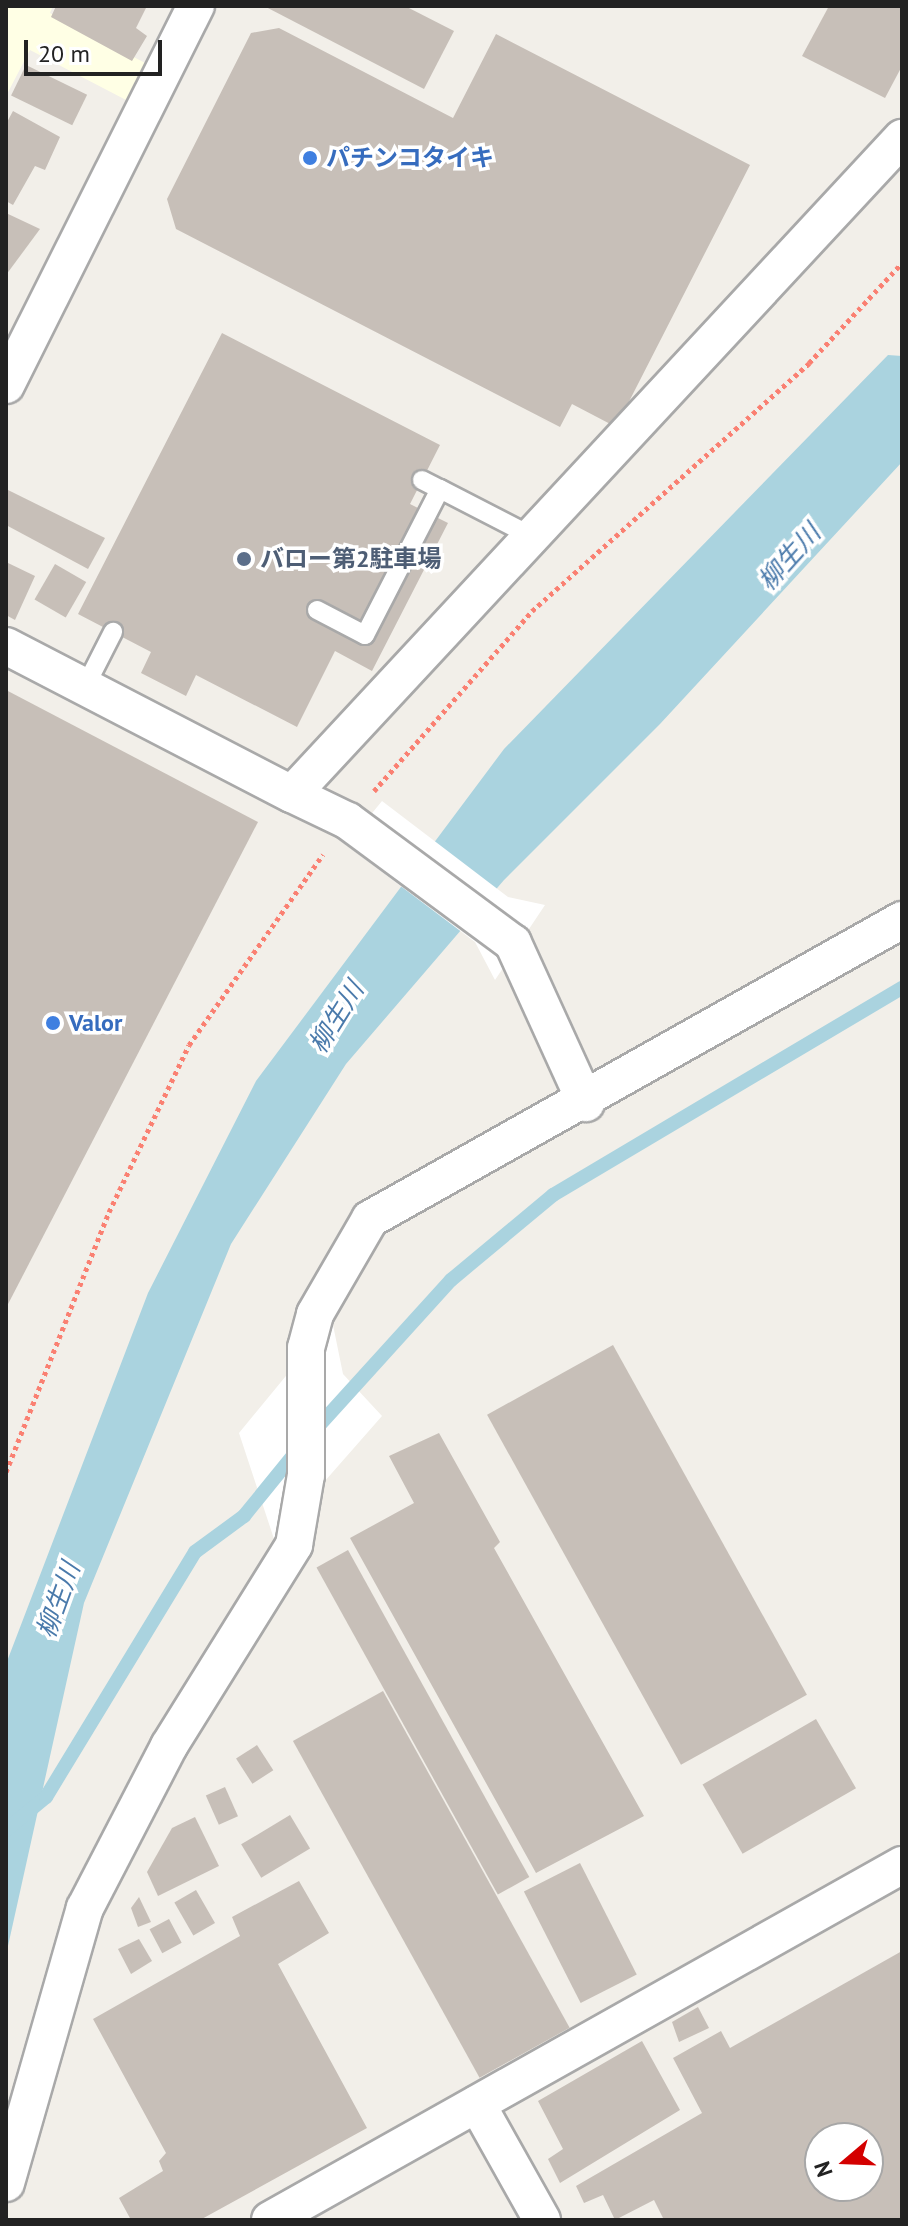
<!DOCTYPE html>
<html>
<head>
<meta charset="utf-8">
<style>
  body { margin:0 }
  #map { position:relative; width:908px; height:2226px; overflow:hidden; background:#f2efe9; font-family:"PT Sans","Noto Sans JP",sans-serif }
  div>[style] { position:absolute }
  .education>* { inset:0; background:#ffffe5 }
  .water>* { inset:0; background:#aad3df }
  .pier>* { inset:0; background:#fff }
  .stream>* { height:14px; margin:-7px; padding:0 7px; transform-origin:7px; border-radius:7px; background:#aad3df }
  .building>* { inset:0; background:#c7bfb8; transform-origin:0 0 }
  .path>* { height:5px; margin-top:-2.5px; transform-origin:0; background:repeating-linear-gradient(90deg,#fa8072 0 4px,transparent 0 8px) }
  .roads { filter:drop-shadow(2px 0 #a9a9a9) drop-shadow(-2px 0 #a9a9a9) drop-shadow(0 2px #a9a9a9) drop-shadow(0 -2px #a9a9a9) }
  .lane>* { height:18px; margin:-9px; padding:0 9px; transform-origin:9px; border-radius:9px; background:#fff }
  .street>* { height:36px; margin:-18px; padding:0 18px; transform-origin:18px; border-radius:18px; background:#fff }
  .dots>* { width:22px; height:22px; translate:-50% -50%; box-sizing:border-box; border:4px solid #fff; border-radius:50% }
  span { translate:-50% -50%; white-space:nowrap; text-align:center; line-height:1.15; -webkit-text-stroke:7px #fff; paint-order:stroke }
  .shop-label { font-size:24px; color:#366cbe; font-weight:700 }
  .left { translate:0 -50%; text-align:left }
  .service-label { font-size:24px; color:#4e5e75; font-weight:700 }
  .water-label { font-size:26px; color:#4a7aab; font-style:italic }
  .frame { position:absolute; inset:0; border:8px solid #222; pointer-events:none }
  .north { position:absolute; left:804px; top:2122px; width:80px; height:80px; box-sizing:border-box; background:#fff; border:2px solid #a7a7a7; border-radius:50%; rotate:251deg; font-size:22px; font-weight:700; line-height:32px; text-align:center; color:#222 }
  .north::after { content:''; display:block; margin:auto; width:28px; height:36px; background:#d40000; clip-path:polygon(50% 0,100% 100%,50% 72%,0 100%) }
  .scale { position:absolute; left:24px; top:40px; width:138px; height:36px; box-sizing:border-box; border:4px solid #222; border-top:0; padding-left:10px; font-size:24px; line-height:28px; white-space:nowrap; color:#222; -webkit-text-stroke:6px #fff; paint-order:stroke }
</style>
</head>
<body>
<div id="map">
  <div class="education">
    <i style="clip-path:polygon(6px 6px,53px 6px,50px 13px,147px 64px,128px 101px,30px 50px,6px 96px)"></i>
  </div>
  <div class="water">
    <i style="clip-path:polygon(888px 355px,902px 356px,902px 462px,660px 724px,504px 880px,346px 1064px,231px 1244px,84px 1603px,6px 1955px,6px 1664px,148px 1293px,256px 1081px,504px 749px)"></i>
  </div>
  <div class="pier">
    <i style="clip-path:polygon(382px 801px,508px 897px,545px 905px,495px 980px,475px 942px,346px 845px)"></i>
    <i style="clip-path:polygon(332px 1320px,343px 1374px,382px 1416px,274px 1539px,239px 1433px)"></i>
  </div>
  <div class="stream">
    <i style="left:314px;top:1431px;width:204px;rotate:-47.8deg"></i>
    <i style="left:451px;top:1280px;width:133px;rotate:-39.8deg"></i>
    <i style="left:553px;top:1195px;width:406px;rotate:-30.7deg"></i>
    <i style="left:6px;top:1830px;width:52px;rotate:-39.5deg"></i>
    <i style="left:46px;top:1797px;width:287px;rotate:-58.7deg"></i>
    <i style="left:195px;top:1552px;width:61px;rotate:-36.3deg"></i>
    <i style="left:244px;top:1516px;width:89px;rotate:-50.9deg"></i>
  </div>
  <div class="building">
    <i style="clip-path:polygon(56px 6px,147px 6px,136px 28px,147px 36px,132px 61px,51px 17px)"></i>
    <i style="clip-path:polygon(264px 6px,405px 6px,454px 31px,424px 89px)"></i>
    <i style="clip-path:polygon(829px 6px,902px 6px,902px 66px,885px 98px,802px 56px)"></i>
    <i style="clip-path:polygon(279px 28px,453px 118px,496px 34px,750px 165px,616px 427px,572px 404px,560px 427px,176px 229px,167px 199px,251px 33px)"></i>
    <i style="left:26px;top:65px;width:68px;height:34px;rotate:26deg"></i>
    <i style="clip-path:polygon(13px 111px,60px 137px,45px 170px,35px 166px,13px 205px,6px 201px,6px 124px)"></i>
    <i style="clip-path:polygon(6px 213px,40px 229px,6px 275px)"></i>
    <i style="clip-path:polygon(222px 333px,440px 445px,410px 504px,448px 523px,372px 671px,335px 651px,297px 727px,196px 675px,186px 696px,141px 673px,151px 652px,78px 614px)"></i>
    <i style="clip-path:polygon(8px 490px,105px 538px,88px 569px,6px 525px)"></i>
    <i style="clip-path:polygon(6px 562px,35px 576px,15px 620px,6px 615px)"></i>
    <i style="left:55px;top:564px;width:36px;height:41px;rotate:30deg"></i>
    <i style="clip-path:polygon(6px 690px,258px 822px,6px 1308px)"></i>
    <i style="left:613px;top:1345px;width:400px;height:144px;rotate:61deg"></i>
    <i style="clip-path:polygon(439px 1433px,500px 1542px,494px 1548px,644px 1816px,536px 1873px,350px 1538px,414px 1503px,389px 1456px)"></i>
    <i style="left:348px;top:1550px;width:374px;height:36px;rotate:61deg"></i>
    <i style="left:383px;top:1691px;width:385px;height:103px;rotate:61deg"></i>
    <i style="left:816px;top:1719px;width:80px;height:131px;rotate:60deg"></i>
    <i style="left:257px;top:1745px;width:30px;height:25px;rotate:57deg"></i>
    <i style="left:225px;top:1787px;width:32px;height:21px;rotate:66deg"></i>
    <i style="left:290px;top:1815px;width:39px;height:57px;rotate:59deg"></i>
    <i style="clip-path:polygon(195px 1817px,219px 1866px,158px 1896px,147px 1872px,172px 1828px)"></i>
    <i style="left:580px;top:1863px;width:125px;height:63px;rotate:63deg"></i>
    <i style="clip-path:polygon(299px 1881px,329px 1933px,278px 1964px,367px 2128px,200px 2220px,131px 2220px,119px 2198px,163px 2171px,159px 2161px,166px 2153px,93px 2019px,240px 1936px,232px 1917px)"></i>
    <i style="left:196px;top:1890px;width:38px;height:25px;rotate:60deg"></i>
    <i style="clip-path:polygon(139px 1897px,151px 1922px,138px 1927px,131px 1908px)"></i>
    <i style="left:169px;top:1919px;width:27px;height:22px;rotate:62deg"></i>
    <i style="clip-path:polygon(139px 1939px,152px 1961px,131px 1974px,118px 1949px)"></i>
    <i style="clip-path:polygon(evenodd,902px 1951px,902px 2220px,664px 2220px,654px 2200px,615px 2220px,603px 2195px,584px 2203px,576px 2186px,702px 2113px,673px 2058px,721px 2031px,730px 2048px,902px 1951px,820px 2138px,868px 2138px,868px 2186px,820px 2186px,820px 2138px)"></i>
    <i style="clip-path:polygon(698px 2007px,709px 2028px,679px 2042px,672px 2022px)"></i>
    <i style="clip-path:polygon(642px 2041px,680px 2110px,560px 2183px,548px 2159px,563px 2149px,538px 2101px)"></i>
  </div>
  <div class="path">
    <i style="left:374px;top:791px;width:240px;rotate:-48.7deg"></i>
    <i style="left:532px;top:611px;width:372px;rotate:-41.8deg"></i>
    <i style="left:809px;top:363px;width:137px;rotate:-47.1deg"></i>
    <i style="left:6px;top:1472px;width:280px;rotate:-68.4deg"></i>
    <i style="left:109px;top:1212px;width:185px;rotate:-64.4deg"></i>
    <i style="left:189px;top:1045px;width:233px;rotate:-54.9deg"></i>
  </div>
  <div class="roads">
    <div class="lane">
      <i style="left:422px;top:480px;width:20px;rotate:27deg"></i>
      <i style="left:317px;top:610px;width:54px;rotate:27.5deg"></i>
      <i style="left:365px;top:635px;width:164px;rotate:-62.8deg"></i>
      <i style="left:440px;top:489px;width:100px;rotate:27.3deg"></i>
      <i style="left:85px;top:687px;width:62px;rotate:-63deg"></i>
    </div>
    <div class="street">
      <i style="left:6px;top:385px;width:424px;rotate:-63.4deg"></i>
      <i style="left:6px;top:646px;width:322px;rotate:27.4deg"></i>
      <i style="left:292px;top:794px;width:896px;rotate:-47.08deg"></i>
      <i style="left:292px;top:794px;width:62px;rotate:25.7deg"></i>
      <i style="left:348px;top:821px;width:205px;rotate:36.5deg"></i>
      <i style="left:513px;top:943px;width:176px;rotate:65.5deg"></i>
      <i style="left:477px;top:2104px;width:133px;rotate:60.7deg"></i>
      <i style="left:6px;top:2183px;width:286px;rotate:-74deg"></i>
      <i style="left:85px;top:1908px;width:182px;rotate:-62.6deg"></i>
      <i style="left:169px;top:1746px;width:237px;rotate:-58.1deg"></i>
      <i style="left:294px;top:1545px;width:71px;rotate:-80.3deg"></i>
      <i style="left:306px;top:1475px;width:127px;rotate:-90deg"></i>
      <i style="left:306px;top:1348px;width:35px;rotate:-75deg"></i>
      <i style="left:315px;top:1314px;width:110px;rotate:-59.9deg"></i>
      <i style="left:370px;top:1219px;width:610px;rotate:-29.34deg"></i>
      <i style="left:270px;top:2220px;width:725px;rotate:-29.32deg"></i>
    </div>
  </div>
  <div class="dots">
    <i style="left:310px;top:158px;background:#3f7fe0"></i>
    <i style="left:244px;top:559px;background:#5c6f8a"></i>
    <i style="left:53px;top:1023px;background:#3f7fe0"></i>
  </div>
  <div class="shop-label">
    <span class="left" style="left:326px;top:158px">パチンコタイキ</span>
    <span class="left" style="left:69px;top:1023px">Valor</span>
  </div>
  <div class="service-label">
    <span class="left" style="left:260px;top:559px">バロー第2駐車場</span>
  </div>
  <div class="water-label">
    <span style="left:789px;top:557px;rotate:-48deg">柳生川</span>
    <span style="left:336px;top:1017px;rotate:-58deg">柳生川</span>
    <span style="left:58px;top:1600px;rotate:-70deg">柳生川</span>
  </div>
  <div class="frame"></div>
  <div class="north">N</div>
  <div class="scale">20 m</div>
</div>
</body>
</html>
